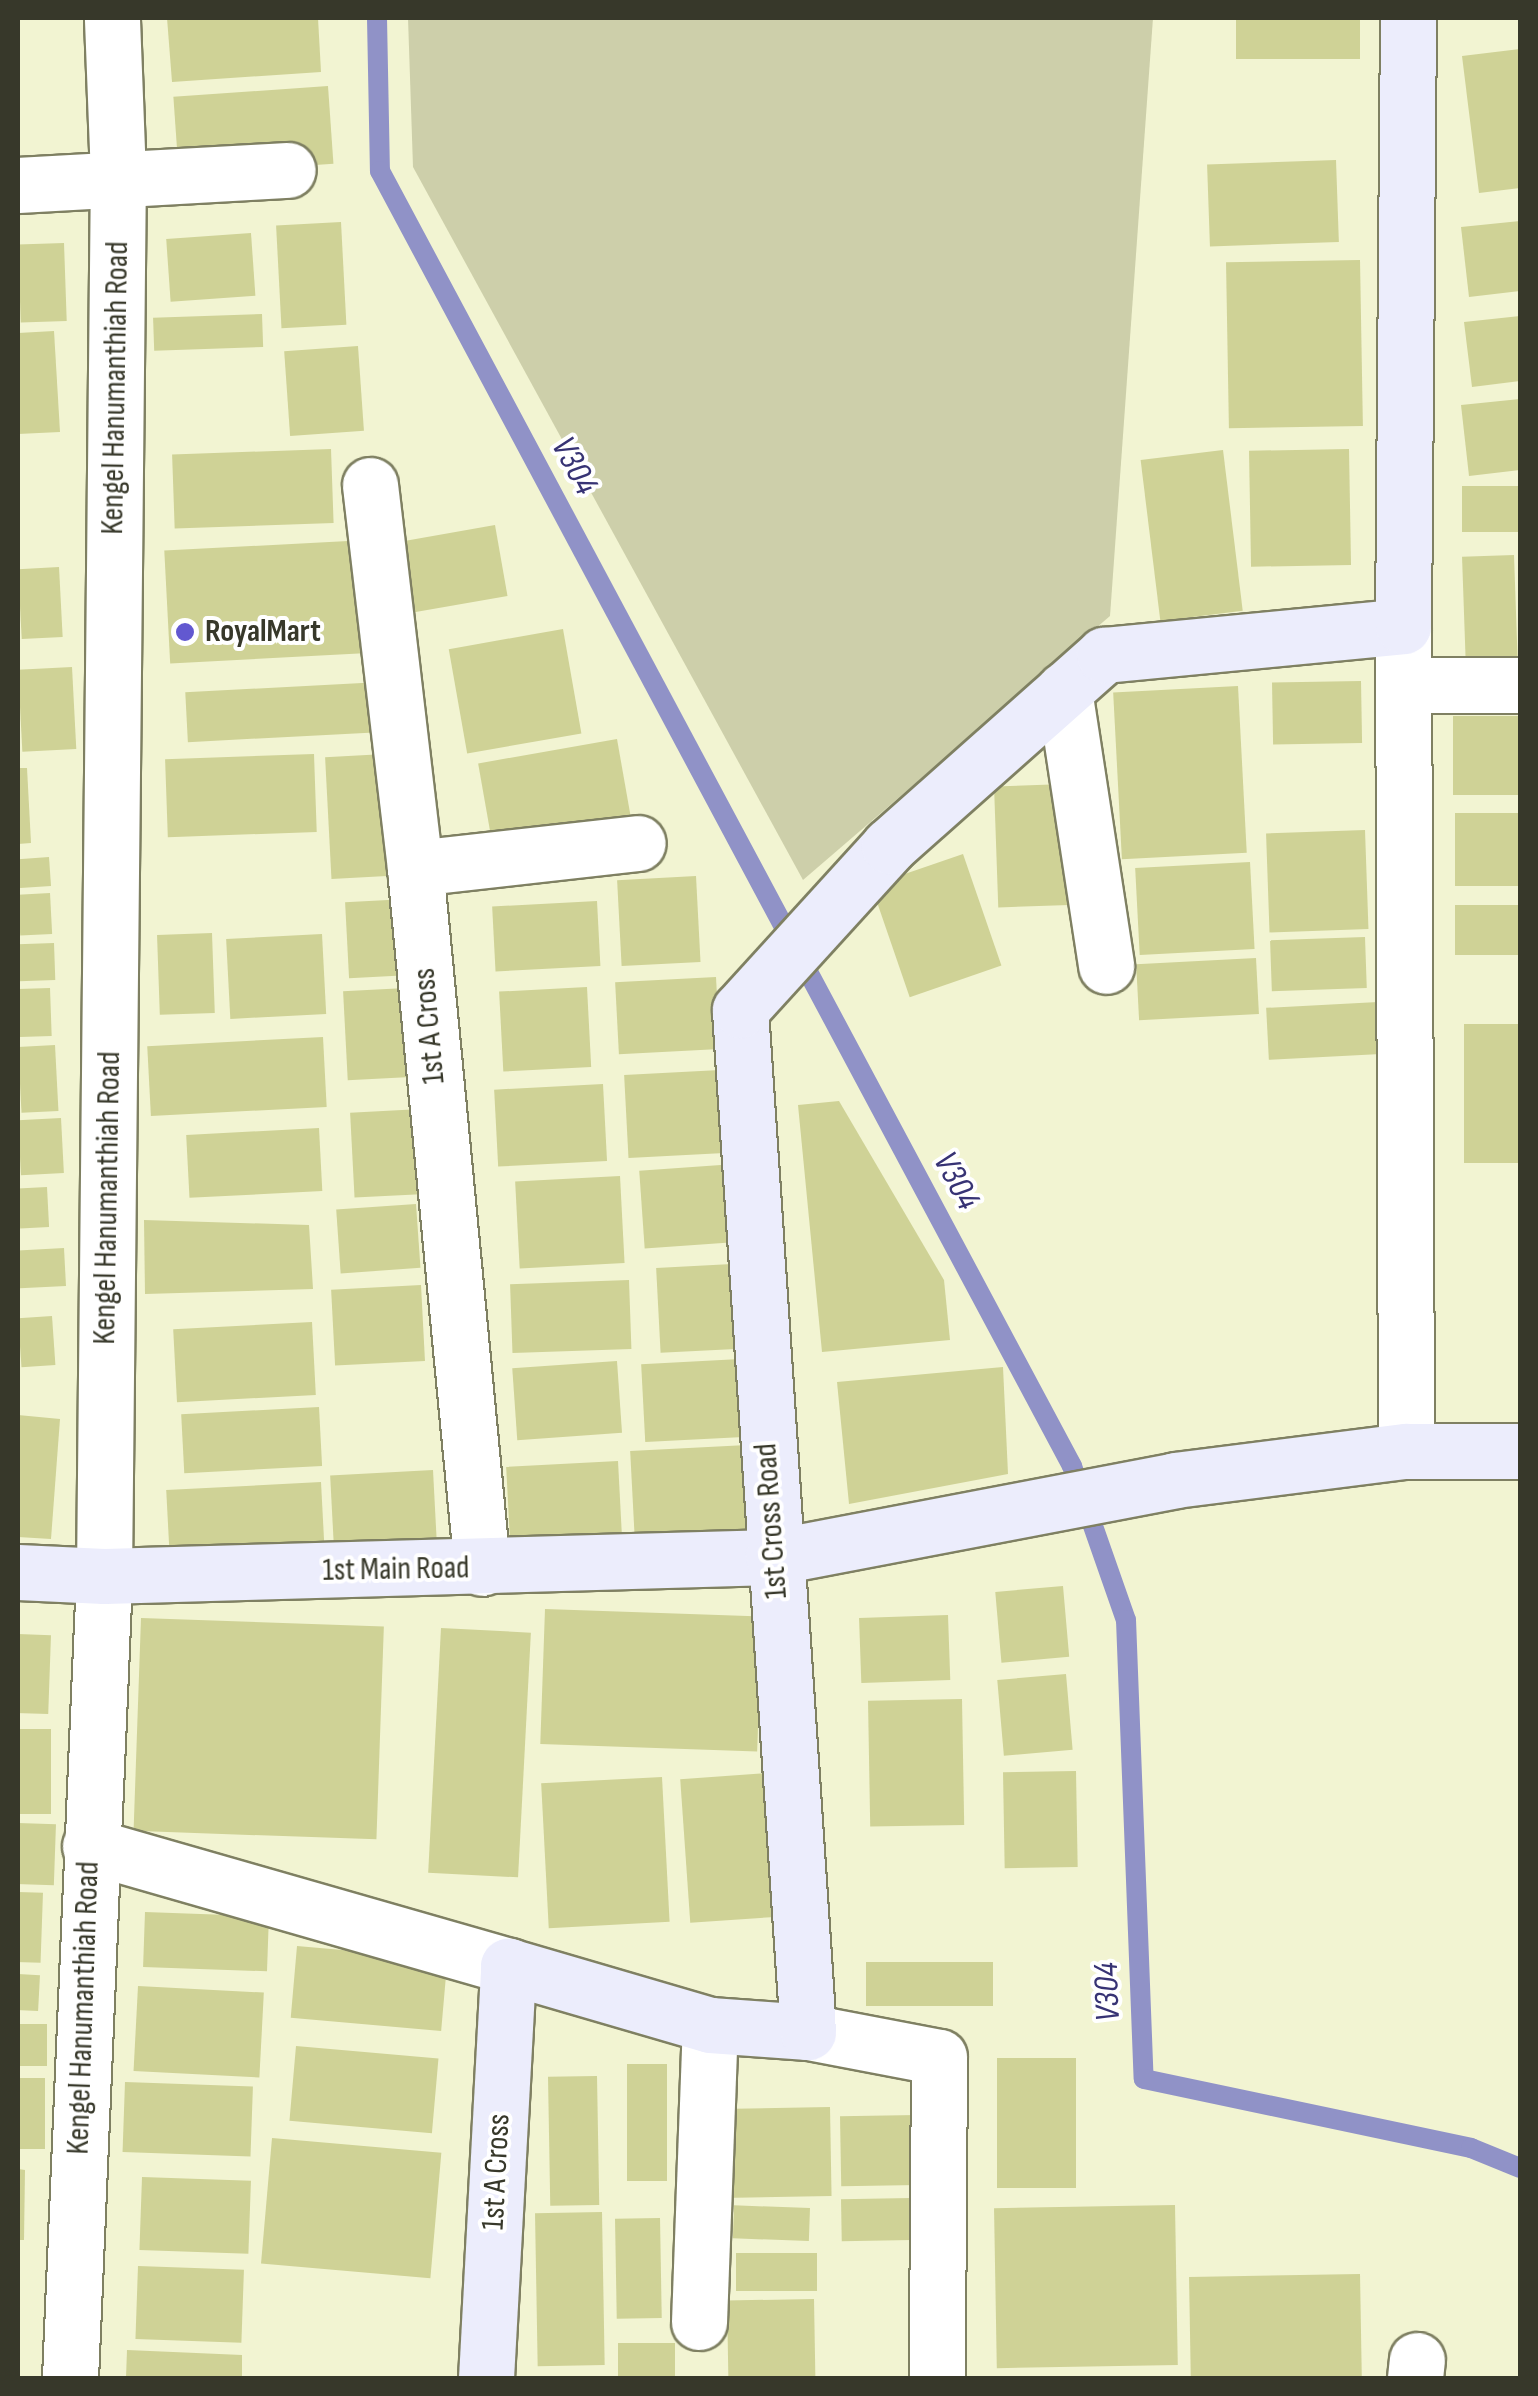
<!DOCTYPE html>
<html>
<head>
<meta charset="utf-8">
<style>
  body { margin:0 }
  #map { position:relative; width:1538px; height:2396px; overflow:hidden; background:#f2f4d2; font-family:"Sofia Sans Condensed",sans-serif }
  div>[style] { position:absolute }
  .green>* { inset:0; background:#cdcfaa }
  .stream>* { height:20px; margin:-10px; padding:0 10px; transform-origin:10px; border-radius:10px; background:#9092c7 }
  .building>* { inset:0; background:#cfd296; transform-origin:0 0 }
  .roads { filter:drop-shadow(2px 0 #7f8062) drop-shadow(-2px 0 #7f8062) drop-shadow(0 2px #7f8062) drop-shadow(0 -2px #7f8062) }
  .street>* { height:55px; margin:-27.5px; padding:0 27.5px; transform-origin:27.5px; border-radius:27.5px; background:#fff }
  .secondary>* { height:55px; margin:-27.5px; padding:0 27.5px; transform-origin:27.5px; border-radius:27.5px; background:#ecedfc }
  .dots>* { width:28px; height:28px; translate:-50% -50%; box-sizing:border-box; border:5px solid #fff; border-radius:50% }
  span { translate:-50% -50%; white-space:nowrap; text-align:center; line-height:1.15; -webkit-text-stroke:8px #fff; paint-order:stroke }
  .street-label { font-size:32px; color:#37382a }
  .poi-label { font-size:32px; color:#37382a; font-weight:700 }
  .left { translate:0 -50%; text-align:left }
  .water-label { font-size:35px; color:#373374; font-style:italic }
  .frame { position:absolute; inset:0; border:20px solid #37382a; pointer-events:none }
</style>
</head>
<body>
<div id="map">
  <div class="green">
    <i style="clip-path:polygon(408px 18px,1153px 18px,1110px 616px,803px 880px,413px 167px)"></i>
  </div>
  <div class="stream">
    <i style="left:377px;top:18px;width:153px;rotate:88.9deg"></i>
    <i style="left:380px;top:171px;width:1468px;rotate:61.88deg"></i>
    <i style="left:1072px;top:1466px;width:163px;rotate:70.7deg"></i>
    <i style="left:1126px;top:1620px;width:459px;rotate:87.8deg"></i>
    <i style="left:1144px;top:2079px;width:334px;rotate:11.9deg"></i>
    <i style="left:1471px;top:2148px;width:53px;rotate:22.2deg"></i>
  </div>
  <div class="building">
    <i style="clip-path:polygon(167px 18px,318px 18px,321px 72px,172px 82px)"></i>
    <i style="left:1236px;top:18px;width:124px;height:41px"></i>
    <i style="clip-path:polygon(1520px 49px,1520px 188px,1479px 193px,1462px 56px)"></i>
    <i style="left:328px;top:86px;width:78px;height:155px;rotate:86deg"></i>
    <i style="left:1336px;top:160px;width:82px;height:129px;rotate:88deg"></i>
    <i style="clip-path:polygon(1520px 221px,1520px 291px,1469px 297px,1461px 227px)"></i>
    <i style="left:341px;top:222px;width:103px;height:65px;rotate:87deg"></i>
    <i style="left:251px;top:233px;width:63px;height:85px;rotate:86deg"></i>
    <i style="left:64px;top:243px;width:78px;height:46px;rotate:88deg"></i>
    <i style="left:1360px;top:260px;width:166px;height:134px;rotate:89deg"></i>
    <i style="left:262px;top:314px;width:33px;height:109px;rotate:88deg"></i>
    <i style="clip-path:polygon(1520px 316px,1520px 381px,1472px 387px,1464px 322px)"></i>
    <i style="clip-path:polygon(54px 331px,60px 432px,18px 434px,18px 333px)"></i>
    <i style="left:358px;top:346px;width:85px;height:74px;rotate:86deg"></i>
    <i style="clip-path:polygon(1520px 399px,1520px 470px,1469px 476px,1461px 405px)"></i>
    <i style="left:331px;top:449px;width:74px;height:159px;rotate:88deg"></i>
    <i style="left:1349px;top:449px;width:116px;height:100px;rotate:89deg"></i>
    <i style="left:1223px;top:450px;width:162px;height:83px;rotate:83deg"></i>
    <i style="left:1520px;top:486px;width:46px;height:58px;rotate:90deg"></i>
    <i style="left:495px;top:525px;width:72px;height:102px;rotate:80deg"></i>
    <i style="left:367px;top:540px;width:113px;height:203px;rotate:87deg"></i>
    <i style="left:1514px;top:555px;width:107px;height:52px;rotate:88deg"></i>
    <i style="left:59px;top:567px;width:70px;height:41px;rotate:87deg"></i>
    <i style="left:563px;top:629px;width:106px;height:116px;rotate:80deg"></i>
    <i style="left:72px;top:667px;width:82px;height:54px;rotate:87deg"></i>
    <i style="left:1361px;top:681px;width:62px;height:89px;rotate:89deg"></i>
    <i style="left:381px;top:682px;width:50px;height:196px;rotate:87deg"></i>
    <i style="left:1238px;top:686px;width:167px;height:125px;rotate:87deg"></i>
    <i style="left:1520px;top:716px;width:79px;height:67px;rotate:90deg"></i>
    <i style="left:617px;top:739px;width:81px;height:141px;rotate:80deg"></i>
    <i style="left:314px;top:754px;width:78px;height:149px;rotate:88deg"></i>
    <i style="left:385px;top:754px;width:122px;height:60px;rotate:87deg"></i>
    <i style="clip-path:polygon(18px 768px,27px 768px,31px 843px,18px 844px)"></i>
    <i style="left:1065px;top:784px;width:121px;height:71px;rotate:88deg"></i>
    <i style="left:1520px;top:813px;width:73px;height:65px;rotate:90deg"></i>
    <i style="left:1365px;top:830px;width:99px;height:99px;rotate:88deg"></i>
    <i style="left:963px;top:854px;width:118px;height:97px;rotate:71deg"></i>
    <i style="left:49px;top:857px;width:29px;height:31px;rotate:86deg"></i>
    <i style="left:1250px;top:862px;width:87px;height:115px;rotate:87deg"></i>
    <i style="left:696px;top:876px;width:86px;height:79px;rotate:87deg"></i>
    <i style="left:50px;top:893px;width:41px;height:32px;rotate:87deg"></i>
    <i style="left:407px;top:899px;width:76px;height:62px;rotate:87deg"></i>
    <i style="left:597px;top:901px;width:65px;height:105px;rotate:87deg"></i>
    <i style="left:1520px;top:905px;width:50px;height:65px;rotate:90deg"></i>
    <i style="left:212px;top:933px;width:80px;height:55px;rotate:88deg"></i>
    <i style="left:322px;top:934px;width:80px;height:96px;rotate:87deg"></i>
    <i style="left:1365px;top:937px;width:51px;height:95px;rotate:88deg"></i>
    <i style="left:54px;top:943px;width:37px;height:36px;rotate:88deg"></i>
    <i style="left:1256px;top:958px;width:56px;height:120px;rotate:87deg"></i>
    <i style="left:716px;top:977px;width:72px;height:101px;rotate:87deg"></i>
    <i style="left:587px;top:987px;width:80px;height:88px;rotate:87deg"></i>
    <i style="left:50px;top:988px;width:48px;height:32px;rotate:88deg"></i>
    <i style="left:406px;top:988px;width:89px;height:63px;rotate:87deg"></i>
    <i style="left:1378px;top:1002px;width:52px;height:112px;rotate:87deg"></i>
    <i style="left:1520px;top:1024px;width:139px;height:56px;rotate:90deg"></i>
    <i style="left:323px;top:1037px;width:70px;height:176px;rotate:87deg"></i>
    <i style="left:55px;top:1045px;width:66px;height:37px;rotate:87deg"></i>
    <i style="left:720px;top:1070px;width:83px;height:96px;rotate:87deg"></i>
    <i style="left:603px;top:1084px;width:77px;height:109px;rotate:87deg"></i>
    <i style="clip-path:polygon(839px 1101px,944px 1280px,950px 1340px,822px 1352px,798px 1105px)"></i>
    <i style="left:421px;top:1109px;width:85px;height:71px;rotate:87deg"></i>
    <i style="left:61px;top:1118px;width:55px;height:43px;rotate:87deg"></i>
    <i style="left:319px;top:1128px;width:63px;height:133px;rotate:87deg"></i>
    <i style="left:735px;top:1164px;width:78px;height:96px;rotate:86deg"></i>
    <i style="left:620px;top:1176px;width:87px;height:105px;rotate:87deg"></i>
    <i style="left:47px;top:1187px;width:40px;height:29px;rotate:87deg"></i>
    <i style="left:416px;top:1204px;width:64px;height:80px;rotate:86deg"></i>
    <i style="clip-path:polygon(144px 1220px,309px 1225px,313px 1289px,145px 1294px)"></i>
    <i style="left:64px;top:1248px;width:38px;height:46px;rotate:87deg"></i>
    <i style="left:751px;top:1263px;width:85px;height:95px;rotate:87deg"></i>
    <i style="left:629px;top:1280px;width:69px;height:119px;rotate:88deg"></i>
    <i style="left:421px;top:1285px;width:76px;height:90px;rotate:87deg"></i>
    <i style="left:52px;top:1316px;width:49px;height:34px;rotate:86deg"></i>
    <i style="left:312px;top:1322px;width:73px;height:139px;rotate:87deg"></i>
    <i style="left:759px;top:1358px;width:78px;height:118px;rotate:87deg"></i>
    <i style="left:617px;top:1361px;width:72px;height:105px;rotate:86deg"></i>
    <i style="clip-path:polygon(1003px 1367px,1008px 1474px,849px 1504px,837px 1382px)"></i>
    <i style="left:319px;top:1407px;width:59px;height:138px;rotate:87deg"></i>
    <i style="clip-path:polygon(18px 1415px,60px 1419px,51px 1539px,18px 1537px)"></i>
    <i style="left:747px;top:1445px;width:85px;height:117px;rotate:87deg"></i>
    <i style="left:618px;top:1461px;width:76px;height:112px;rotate:87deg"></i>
    <i style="left:433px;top:1470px;width:86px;height:103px;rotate:87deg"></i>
    <i style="left:321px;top:1482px;width:71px;height:155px;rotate:87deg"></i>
    <i style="left:1063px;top:1586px;width:71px;height:68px;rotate:85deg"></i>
    <i style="left:545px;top:1609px;width:217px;height:135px;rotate:2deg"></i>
    <i style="left:948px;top:1615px;width:65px;height:89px;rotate:88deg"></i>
    <i style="left:141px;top:1618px;width:243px;height:213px;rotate:2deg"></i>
    <i style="left:441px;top:1628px;width:90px;height:245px;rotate:3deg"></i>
    <i style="left:18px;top:1634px;width:33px;height:79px;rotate:2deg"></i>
    <i style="left:1066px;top:1674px;width:76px;height:69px;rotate:85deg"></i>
    <i style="left:962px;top:1699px;width:126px;height:94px;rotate:89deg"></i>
    <i style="left:18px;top:1729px;width:33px;height:85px"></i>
    <i style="left:1076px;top:1771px;width:96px;height:73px;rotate:89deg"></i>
    <i style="left:769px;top:1773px;width:144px;height:89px;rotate:86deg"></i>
    <i style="left:662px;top:1777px;width:145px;height:121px;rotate:87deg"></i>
    <i style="left:18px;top:1823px;width:38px;height:61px;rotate:2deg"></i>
    <i style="left:18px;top:1892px;width:25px;height:70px;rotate:2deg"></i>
    <i style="left:145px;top:1912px;width:124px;height:55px;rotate:2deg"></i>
    <i style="left:297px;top:1946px;width:151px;height:72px;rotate:5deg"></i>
    <i style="left:993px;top:1962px;width:44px;height:127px;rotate:90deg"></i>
    <i style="left:18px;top:1974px;width:22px;height:36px;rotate:3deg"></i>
    <i style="left:138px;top:1986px;width:126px;height:85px;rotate:3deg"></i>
    <i style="left:18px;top:2024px;width:29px;height:42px"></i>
    <i style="left:296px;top:2046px;width:143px;height:75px;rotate:5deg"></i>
    <i style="left:1076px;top:2058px;width:130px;height:79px;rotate:90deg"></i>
    <i style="left:667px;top:2064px;width:117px;height:40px;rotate:90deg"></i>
    <i style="left:597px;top:2076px;width:129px;height:49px;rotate:89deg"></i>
    <i style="left:18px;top:2078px;width:27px;height:71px"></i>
    <i style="left:125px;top:2082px;width:128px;height:70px;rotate:2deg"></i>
    <i style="left:830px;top:2107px;width:89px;height:110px;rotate:89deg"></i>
    <i style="left:917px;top:2115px;width:70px;height:77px;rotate:89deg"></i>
    <i style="left:272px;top:2138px;width:170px;height:126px;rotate:5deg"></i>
    <i style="clip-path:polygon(18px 2169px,25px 2170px,24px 2240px,18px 2240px)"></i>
    <i style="left:142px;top:2177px;width:109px;height:73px;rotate:2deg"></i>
    <i style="left:911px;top:2198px;width:42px;height:70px;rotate:89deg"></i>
    <i style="left:1175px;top:2205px;width:160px;height:181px;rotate:89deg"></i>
    <i style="left:810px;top:2208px;width:33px;height:76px;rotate:92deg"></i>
    <i style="left:602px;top:2212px;width:153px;height:67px;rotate:89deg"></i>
    <i style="left:660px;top:2218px;width:100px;height:45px;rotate:89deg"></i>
    <i style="left:817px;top:2253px;width:38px;height:81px;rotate:90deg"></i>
    <i style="left:138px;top:2266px;width:106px;height:73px;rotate:2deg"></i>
    <i style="left:1360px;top:2274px;width:104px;height:171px;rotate:89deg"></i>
    <i style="left:814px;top:2299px;width:79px;height:87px;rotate:89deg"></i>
    <i style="left:675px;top:2343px;width:35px;height:57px;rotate:90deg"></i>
    <i style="clip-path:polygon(127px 2350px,242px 2355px,242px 2378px,126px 2378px)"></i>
  </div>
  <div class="roads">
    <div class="street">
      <i style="left:18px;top:185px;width:270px;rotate:-3.2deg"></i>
      <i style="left:370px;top:485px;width:386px;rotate:83.3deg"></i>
      <i style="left:415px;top:868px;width:703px;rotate:84.53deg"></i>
      <i style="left:1403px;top:626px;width:825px;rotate:89.79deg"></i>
      <i style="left:1405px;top:685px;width:115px"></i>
      <i style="left:1064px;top:690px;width:279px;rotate:81.3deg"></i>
      <i style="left:415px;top:868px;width:224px;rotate:-6.4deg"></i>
      <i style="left:90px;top:1846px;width:435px;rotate:16deg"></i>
      <i style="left:808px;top:2032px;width:133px;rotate:10.8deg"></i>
      <i style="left:939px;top:2057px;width:321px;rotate:90.4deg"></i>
      <i style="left:699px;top:2322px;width:297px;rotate:-87.9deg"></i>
      <i style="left:70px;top:2378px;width:803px;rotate:-87.57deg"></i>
      <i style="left:104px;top:1576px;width:1400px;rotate:-89.43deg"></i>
      <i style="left:118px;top:176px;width:158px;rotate:-92.2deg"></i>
      <i style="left:1415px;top:2378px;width:18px;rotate:-84deg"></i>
    </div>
    <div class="secondary">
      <i style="left:18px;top:1572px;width:86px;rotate:2.7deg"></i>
      <i style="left:104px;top:1576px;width:669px;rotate:-1.63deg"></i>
      <i style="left:773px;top:1557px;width:409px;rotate:-10.8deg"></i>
      <i style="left:1175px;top:1480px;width:233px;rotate:-7.2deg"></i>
      <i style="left:1406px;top:1451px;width:114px"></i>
      <i style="left:486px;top:2378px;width:413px;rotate:-86.9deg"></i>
      <i style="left:508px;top:1966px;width:210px;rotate:16.3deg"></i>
      <i style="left:710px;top:2025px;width:98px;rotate:4.1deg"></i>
      <i style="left:808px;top:2032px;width:1024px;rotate:-93.81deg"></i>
      <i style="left:740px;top:1010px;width:222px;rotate:-47.7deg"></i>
      <i style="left:889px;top:846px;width:288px;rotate:-41.6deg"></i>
      <i style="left:1104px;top:655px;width:300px;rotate:-5.5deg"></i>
      <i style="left:1403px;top:626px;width:608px;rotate:-89.53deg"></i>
    </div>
  </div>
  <div class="dots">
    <i style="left:185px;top:632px;background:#6258d0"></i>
  </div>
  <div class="street-label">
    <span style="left:116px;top:388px;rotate:-89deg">Kengel Hanumanthiah Road</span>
    <span style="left:430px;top:1026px;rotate:-95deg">1st A Cross</span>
    <span style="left:108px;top:1198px;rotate:-89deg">Kengel Hanumanthiah Road</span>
    <span style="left:772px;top:1521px;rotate:-94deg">1st Cross Road</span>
    <span style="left:396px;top:1570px;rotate:-1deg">1st Main Road</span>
    <span style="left:84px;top:2008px;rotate:-88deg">Kengel Hanumanthiah Road</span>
    <span style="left:497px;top:2172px;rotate:-87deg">1st A Cross</span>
  </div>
  <div class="poi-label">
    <span class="left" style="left:205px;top:632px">RoyalMart</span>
  </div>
  <div class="water-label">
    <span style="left:574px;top:466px;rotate:62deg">V304</span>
    <span style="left:956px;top:1181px;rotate:62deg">V304</span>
    <span style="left:1108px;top:1992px;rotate:-92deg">V304</span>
  </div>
  <div class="frame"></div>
</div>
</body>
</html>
